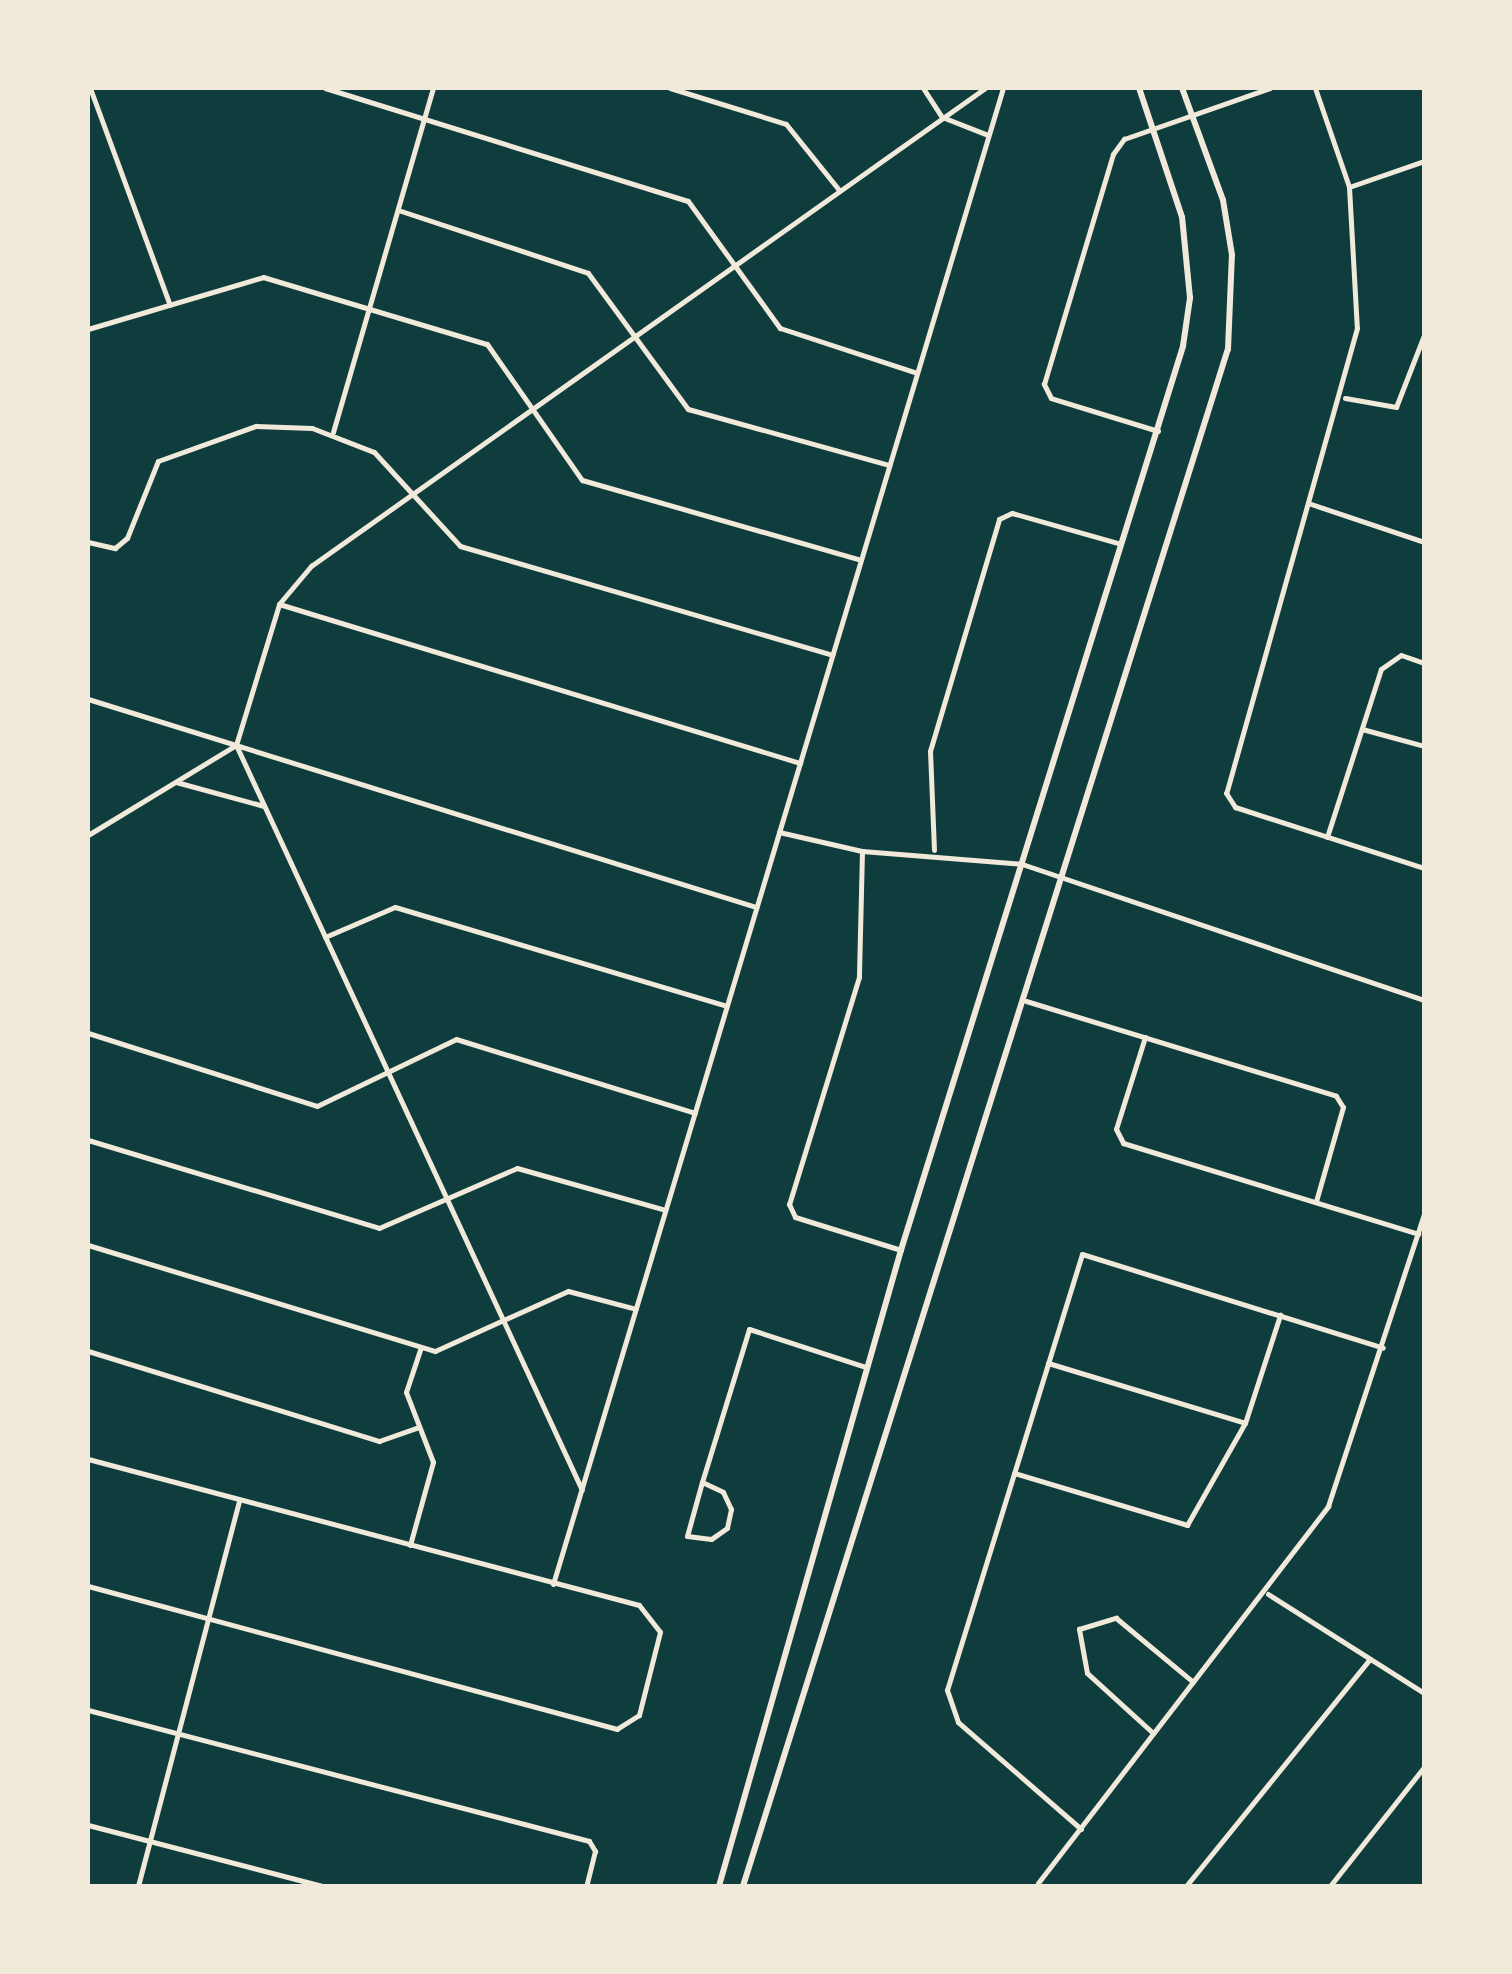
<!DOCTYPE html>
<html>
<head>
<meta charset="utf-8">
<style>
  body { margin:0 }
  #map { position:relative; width:1512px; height:1974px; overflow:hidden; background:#0f3d3e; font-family:Helvetica,sans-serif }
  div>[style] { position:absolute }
  .minor>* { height:5px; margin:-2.5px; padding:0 2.5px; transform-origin:2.5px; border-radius:2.5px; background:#f1e9da }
  .secondary>* { height:6px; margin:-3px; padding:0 3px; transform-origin:3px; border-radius:3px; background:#f1e9da }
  span { translate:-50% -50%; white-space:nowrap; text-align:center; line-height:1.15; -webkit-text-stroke:9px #f1e9da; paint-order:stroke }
  .frame { position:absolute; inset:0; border:90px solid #f1e9da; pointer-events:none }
</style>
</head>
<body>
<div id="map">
  <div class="minor">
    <i style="left:90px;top:88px;width:231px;rotate:69.8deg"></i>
    <i style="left:325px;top:88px;width:380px;rotate:17.3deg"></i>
    <i style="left:688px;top:201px;width:157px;rotate:54.1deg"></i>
    <i style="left:780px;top:328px;width:144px;rotate:18.2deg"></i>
    <i style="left:670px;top:88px;width:121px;rotate:17.2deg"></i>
    <i style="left:786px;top:124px;width:85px;rotate:51.2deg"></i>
    <i style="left:923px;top:88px;width:35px;rotate:57deg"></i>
    <i style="left:942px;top:117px;width:49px;rotate:21.4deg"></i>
    <i style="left:1315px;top:88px;width:105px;rotate:71deg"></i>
    <i style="left:1349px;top:187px;width:141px;rotate:86.8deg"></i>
    <i style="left:1357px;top:328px;width:483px;rotate:105.7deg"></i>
    <i style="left:1226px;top:793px;width:17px;rotate:57deg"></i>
    <i style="left:1235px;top:807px;width:199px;rotate:17.9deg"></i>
    <i style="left:1349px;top:187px;width:79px;rotate:-19.1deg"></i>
    <i style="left:398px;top:210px;width:200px;rotate:18.3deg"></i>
    <i style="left:588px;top:273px;width:169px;rotate:53.7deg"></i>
    <i style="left:688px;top:409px;width:209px;rotate:15.6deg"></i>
    <i style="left:88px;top:329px;width:183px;rotate:-16.5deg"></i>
    <i style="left:263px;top:277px;width:234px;rotate:16.7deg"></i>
    <i style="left:487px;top:344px;width:166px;rotate:55.1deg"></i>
    <i style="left:582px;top:480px;width:290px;rotate:16deg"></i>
    <i style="left:1345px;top:398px;width:52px;rotate:10deg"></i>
    <i style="left:1396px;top:407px;width:77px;rotate:-68.7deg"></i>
    <i style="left:1158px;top:431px;width:112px;rotate:-162.9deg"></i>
    <i style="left:1051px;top:398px;width:16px;rotate:-117deg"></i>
    <i style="left:1044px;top:384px;width:240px;rotate:-73.3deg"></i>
    <i style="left:1113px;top:154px;width:19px;rotate:-54deg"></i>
    <i style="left:1124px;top:139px;width:155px;rotate:-19.3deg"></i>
    <i style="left:333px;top:432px;width:358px;rotate:-73.8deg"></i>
    <i style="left:1311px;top:504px;width:119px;rotate:18.6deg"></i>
    <i style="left:88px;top:542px;width:28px;rotate:13deg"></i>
    <i style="left:115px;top:548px;width:16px;rotate:-40deg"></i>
    <i style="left:127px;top:538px;width:83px;rotate:-68.1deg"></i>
    <i style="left:158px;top:461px;width:104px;rotate:-19.7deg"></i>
    <i style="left:256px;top:426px;width:56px;rotate:2deg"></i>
    <i style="left:312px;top:428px;width:66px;rotate:21.2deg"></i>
    <i style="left:374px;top:452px;width:127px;rotate:47.5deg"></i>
    <i style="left:460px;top:546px;width:388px;rotate:16.3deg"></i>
    <i style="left:279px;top:604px;width:545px;rotate:16.97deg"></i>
    <i style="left:88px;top:699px;width:700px;rotate:17.3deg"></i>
    <i style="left:1362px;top:729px;width:64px;rotate:15.3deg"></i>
    <i style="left:236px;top:745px;width:821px;rotate:65.09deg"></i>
    <i style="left:176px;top:782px;width:91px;rotate:15.3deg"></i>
    <i style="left:779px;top:832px;width:85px;rotate:12.9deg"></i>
    <i style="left:862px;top:851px;width:161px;rotate:4.6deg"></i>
    <i style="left:1022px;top:864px;width:424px;rotate:18.7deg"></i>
    <i style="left:88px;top:835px;width:173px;rotate:-31.3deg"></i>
    <i style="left:236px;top:745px;width:147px;rotate:-73deg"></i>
    <i style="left:279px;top:604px;width:50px;rotate:-49.9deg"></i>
    <i style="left:311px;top:566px;width:826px;rotate:-35.34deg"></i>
    <i style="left:1327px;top:837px;width:176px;rotate:-72.2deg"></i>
    <i style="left:1381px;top:669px;width:24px;rotate:-35deg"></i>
    <i style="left:1401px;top:655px;width:24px;rotate:19deg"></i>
    <i style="left:934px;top:850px;width:99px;rotate:-92.3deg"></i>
    <i style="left:930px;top:751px;width:242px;rotate:-73.4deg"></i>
    <i style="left:999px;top:519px;width:14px;rotate:-25deg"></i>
    <i style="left:1012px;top:513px;width:113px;rotate:15.9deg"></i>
    <i style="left:862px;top:851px;width:126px;rotate:91.4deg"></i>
    <i style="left:859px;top:977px;width:238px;rotate:107.1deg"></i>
    <i style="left:789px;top:1204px;width:14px;rotate:65deg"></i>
    <i style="left:795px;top:1217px;width:111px;rotate:17.3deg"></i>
    <i style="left:325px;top:937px;width:76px;rotate:-23.2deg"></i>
    <i style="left:395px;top:907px;width:346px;rotate:16.6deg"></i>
    <i style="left:1026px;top:1001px;width:324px;rotate:17deg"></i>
    <i style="left:1336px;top:1096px;width:13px;rotate:58deg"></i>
    <i style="left:1343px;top:1107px;width:98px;rotate:106deg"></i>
    <i style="left:88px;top:1033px;width:240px;rotate:17.7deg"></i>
    <i style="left:317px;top:1106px;width:154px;rotate:-25.7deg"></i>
    <i style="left:456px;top:1039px;width:250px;rotate:17.2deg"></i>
    <i style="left:1145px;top:1037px;width:96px;rotate:107.5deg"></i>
    <i style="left:1116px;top:1129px;width:16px;rotate:63deg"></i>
    <i style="left:1123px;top:1143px;width:309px;rotate:17.1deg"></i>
    <i style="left:88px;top:1140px;width:304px;rotate:16.8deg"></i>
    <i style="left:379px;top:1228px;width:150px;rotate:-23.5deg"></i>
    <i style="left:517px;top:1168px;width:154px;rotate:15.8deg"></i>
    <i style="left:88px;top:1245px;width:363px;rotate:17deg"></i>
    <i style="left:435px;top:1351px;width:146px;rotate:-24.3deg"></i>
    <i style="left:568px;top:1291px;width:70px;rotate:14.8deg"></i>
    <i style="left:88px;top:1351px;width:305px;rotate:17.2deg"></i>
    <i style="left:379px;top:1441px;width:42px;rotate:-19.3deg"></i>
    <i style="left:1048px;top:1363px;width:206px;rotate:16.9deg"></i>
    <i style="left:88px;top:1459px;width:570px;rotate:14.84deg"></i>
    <i style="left:639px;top:1605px;width:34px;rotate:52deg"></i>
    <i style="left:660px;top:1632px;width:86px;rotate:104.2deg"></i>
    <i style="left:639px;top:1715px;width:26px;rotate:148deg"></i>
    <i style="left:617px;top:1729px;width:548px;rotate:-164.87deg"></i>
    <i style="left:1014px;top:1473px;width:181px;rotate:16.7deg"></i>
    <i style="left:1187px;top:1525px;width:117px;rotate:-60.4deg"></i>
    <i style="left:1245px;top:1423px;width:114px;rotate:-72deg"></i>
    <i style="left:702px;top:1482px;width:23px;rotate:25deg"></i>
    <i style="left:723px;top:1492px;width:19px;rotate:65deg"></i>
    <i style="left:731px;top:1509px;width:19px;rotate:102deg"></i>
    <i style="left:727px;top:1528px;width:19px;rotate:145deg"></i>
    <i style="left:711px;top:1539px;width:24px;rotate:-173deg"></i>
    <i style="left:687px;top:1536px;width:56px;rotate:-74.5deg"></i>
    <i style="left:702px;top:1482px;width:160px;rotate:-72.9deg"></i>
    <i style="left:749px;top:1329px;width:123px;rotate:18deg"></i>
    <i style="left:410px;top:1545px;width:86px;rotate:-74.5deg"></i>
    <i style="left:433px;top:1462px;width:75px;rotate:-111.1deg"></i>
    <i style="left:406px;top:1392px;width:47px;rotate:-71.6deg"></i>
    <i style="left:553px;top:1584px;width:1562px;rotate:-73.26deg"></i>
    <i style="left:1268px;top:1594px;width:185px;rotate:32.4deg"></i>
    <i style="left:88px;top:1710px;width:518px;rotate:14.65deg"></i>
    <i style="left:589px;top:1841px;width:12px;rotate:59deg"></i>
    <i style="left:595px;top:1851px;width:36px;rotate:104deg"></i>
    <i style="left:1153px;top:1733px;width:89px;rotate:-137.7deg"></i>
    <i style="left:1087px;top:1673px;width:45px;rotate:-100.3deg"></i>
    <i style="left:1079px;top:1629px;width:39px;rotate:-17deg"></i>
    <i style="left:1116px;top:1618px;width:100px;rotate:39.7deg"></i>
    <i style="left:88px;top:1825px;width:242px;rotate:14.6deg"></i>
    <i style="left:1081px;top:1829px;width:163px;rotate:-139deg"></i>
    <i style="left:958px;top:1722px;width:34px;rotate:-109deg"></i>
    <i style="left:947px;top:1690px;width:456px;rotate:-72.8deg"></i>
    <i style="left:1082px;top:1254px;width:315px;rotate:17.3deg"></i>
    <i style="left:1038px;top:1883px;width:476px;rotate:-52.4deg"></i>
    <i style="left:1328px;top:1506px;width:307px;rotate:-71.8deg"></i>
    <i style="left:138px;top:1886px;width:399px;rotate:-75.3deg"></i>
    <i style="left:1186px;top:1886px;width:291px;rotate:-51deg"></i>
    <i style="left:1330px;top:1886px;width:152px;rotate:-51.7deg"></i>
  </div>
  <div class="secondary">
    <i style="left:719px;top:1886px;width:662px;rotate:-74.03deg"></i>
    <i style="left:901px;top:1250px;width:947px;rotate:-72.67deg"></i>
    <i style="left:1183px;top:346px;width:49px;rotate:-81.7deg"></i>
    <i style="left:1190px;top:298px;width:81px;rotate:-95.6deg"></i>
    <i style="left:1182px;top:217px;width:136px;rotate:-108.4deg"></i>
    <i style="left:743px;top:1886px;width:1612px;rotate:-72.49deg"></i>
    <i style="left:1228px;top:349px;width:94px;rotate:-87.6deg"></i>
    <i style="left:1232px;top:255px;width:56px;rotate:-99.3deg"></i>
    <i style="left:1223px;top:200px;width:119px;rotate:-110.1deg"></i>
  </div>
  <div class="frame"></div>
</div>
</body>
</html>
